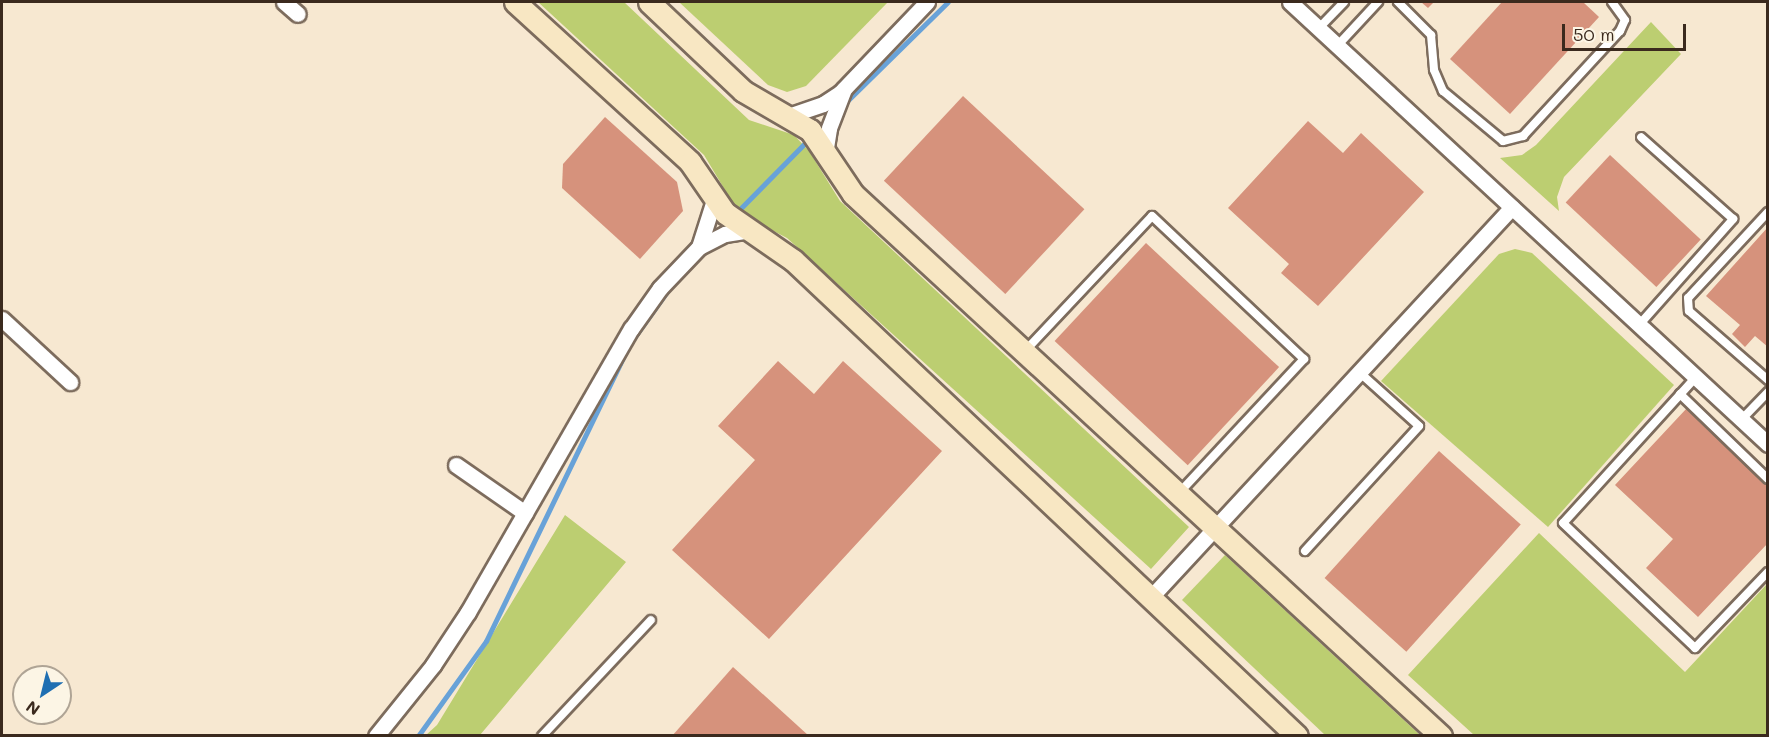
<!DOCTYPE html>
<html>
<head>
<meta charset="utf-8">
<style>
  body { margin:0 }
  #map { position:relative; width:1769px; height:737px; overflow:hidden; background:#f7e8d1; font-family:Mali,sans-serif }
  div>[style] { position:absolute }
  .green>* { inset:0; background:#bcce71 }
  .stream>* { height:5px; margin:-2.5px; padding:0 2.5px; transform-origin:2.5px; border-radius:2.5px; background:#68a2d8 }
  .building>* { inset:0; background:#d6927c; transform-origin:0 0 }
  .roads { filter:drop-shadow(2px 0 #7d6c5d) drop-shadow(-2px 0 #7d6c5d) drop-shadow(0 2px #7d6c5d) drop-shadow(0 -2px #7d6c5d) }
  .lane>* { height:8px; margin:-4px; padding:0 4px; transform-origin:4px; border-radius:4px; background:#fff }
  .street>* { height:15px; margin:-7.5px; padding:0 7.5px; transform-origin:7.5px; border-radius:7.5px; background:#fff }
  .secondary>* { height:21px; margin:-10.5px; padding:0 10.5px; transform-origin:10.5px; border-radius:10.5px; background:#f8e7c3 }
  span { translate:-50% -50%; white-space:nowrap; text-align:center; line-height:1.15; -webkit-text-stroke:4.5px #fcf5e5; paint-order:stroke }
  .frame { position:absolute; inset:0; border:3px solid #3b2a1e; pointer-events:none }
  .north { position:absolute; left:12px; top:665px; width:60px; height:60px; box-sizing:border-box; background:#fcf5e5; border:2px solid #afa495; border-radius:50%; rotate:215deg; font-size:16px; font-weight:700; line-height:24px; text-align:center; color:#3b2a1e }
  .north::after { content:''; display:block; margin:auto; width:21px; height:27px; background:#1f6fb2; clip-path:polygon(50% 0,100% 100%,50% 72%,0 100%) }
  .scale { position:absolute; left:1562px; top:24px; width:124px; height:27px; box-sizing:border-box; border:3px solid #3b2a1e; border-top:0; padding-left:8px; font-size:18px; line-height:21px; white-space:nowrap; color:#3b2a1e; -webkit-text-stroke:4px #fcf5e5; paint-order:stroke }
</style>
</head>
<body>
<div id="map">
  <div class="green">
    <i style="clip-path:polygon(538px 2px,624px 2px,749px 120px,794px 135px,809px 151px,840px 201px,1189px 527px,1151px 569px,787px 238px,747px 217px,731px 200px,704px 155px)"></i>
    <i style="clip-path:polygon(679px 2px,888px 2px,806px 86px,787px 92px,768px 85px)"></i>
    <i style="clip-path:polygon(1651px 22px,1681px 54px,1564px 177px,1557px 197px,1559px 211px,1500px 158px,1522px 155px,1536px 145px)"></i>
    <i style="clip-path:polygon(1515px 249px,1532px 253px,1674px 385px,1548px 527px,1381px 381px,1499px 254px)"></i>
    <i style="clip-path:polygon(565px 515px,626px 562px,480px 735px,426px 735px,437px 725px)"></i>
    <i style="clip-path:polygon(1539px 533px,1685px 672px,1767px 584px,1767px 735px,1474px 735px,1408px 675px)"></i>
    <i style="clip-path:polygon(1225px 555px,1420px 735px,1325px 735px,1182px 600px)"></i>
  </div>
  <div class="stream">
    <i style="left:842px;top:106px;width:148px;rotate:-44.5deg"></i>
    <i style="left:735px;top:214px;width:107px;rotate:-45.4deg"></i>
    <i style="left:631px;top:342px;width:69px;rotate:-54.5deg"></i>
    <i style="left:418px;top:736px;width:117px;rotate:-54.4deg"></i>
    <i style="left:486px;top:641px;width:320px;rotate:-64.2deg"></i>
  </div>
  <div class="building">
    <i style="clip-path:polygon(1421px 2px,1434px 2px,1428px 8px)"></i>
    <i style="clip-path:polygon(1502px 2px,1583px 2px,1599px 17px,1510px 114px,1450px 59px)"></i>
    <i style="left:963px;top:96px;width:166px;height:116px;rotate:43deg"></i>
    <i style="clip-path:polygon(605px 117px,677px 182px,683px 211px,640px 259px,562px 188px,563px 164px)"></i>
    <i style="clip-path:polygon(1308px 121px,1343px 153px,1361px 133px,1424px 192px,1318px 306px,1281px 273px,1289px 264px,1228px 208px)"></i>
    <i style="left:1610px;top:155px;width:124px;height:65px;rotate:43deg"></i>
    <i style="clip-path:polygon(1768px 227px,1768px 347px,1755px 336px,1745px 347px,1732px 334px,1740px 325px,1706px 296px)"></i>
    <i style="left:1146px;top:243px;width:182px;height:134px;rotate:43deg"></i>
    <i style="clip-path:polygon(778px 361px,814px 394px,843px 361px,942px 451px,769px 639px,672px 550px,755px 460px,718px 426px)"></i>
    <i style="clip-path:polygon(1687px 408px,1768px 484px,1768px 543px,1698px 617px,1646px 568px,1673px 539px,1615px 485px)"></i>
    <i style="left:1439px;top:451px;width:110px;height:171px;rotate:42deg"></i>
    <i style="clip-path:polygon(733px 667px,809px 736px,672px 736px)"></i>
  </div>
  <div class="roads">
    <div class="lane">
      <i style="left:1398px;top:2px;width:47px;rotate:45deg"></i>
      <i style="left:1431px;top:35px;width:35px;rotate:85deg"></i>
      <i style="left:1434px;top:70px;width:23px;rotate:67deg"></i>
      <i style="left:1443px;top:91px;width:78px;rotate:39.8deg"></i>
      <i style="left:1503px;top:141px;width:21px;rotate:-14deg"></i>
      <i style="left:1523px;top:136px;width:143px;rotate:-47.3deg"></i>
      <i style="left:1620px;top:31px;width:12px;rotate:-66deg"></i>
      <i style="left:1625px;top:20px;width:22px;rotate:-126deg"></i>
      <i style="left:1319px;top:28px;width:36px;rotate:-46deg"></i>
      <i style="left:1338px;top:45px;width:59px;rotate:-47.1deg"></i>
      <i style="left:1768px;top:212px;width:117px;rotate:132.9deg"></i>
      <i style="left:1688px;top:298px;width:13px;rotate:86deg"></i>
      <i style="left:1689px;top:311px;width:105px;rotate:41.1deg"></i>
      <i style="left:1639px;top:325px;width:142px;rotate:-48.4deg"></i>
      <i style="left:1733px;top:219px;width:123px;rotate:-138.3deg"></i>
      <i style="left:1025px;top:351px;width:185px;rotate:-46.7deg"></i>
      <i style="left:1152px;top:216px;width:209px;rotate:43.3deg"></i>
      <i style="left:1304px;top:359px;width:182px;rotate:133deg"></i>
      <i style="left:1696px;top:377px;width:197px;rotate:132.3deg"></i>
      <i style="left:1563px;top:523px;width:182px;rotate:43.4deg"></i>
      <i style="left:1695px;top:648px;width:105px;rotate:-46.2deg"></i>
      <i style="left:1680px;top:394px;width:122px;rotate:44deg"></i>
      <i style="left:1741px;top:420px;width:39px;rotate:-46deg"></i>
      <i style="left:1305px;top:551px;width:169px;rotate:-47.6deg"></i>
      <i style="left:1419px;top:426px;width:81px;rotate:-138deg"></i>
      <i style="left:542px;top:736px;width:159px;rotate:-46.8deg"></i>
    </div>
    <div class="street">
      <i style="left:284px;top:2px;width:18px;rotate:41deg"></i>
      <i style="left:1290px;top:2px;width:651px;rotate:42.76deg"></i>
      <i style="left:785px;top:117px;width:40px;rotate:-18.9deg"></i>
      <i style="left:823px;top:104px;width:20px;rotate:-33deg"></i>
      <i style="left:840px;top:93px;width:126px;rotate:-46.3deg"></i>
      <i style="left:825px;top:154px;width:26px;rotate:-81deg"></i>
      <i style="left:829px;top:128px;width:42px;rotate:-69deg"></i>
      <i style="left:699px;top:247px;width:29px;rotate:-27deg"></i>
      <i style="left:725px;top:234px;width:24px;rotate:-9deg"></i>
      <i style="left:2px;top:319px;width:93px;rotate:42.8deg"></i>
      <i style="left:456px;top:465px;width:84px;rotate:34.8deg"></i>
      <i style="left:1151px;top:597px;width:531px;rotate:-47.21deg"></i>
      <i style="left:376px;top:736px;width:91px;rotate:-51.2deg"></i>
      <i style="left:433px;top:665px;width:64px;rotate:-56.6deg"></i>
      <i style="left:468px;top:612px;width:327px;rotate:-60.1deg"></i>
      <i style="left:631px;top:329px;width:50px;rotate:-54.7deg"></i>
      <i style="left:660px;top:288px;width:57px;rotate:-46.4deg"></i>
      <i style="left:699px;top:247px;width:52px;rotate:-72.3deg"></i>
    </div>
    <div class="secondary">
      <i style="left:515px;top:2px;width:237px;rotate:42.4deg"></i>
      <i style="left:690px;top:162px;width:62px;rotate:55.5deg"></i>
      <i style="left:725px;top:213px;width:83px;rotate:34.7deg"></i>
      <i style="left:793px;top:260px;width:693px;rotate:43.36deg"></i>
      <i style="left:649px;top:2px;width:129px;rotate:43.4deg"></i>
      <i style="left:743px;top:91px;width:78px;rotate:30.2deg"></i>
      <i style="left:810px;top:130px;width:77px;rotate:56.1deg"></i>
      <i style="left:853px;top:194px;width:800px;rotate:42.67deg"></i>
    </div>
  </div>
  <div class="frame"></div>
  <div class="north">N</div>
  <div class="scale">50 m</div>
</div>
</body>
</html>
